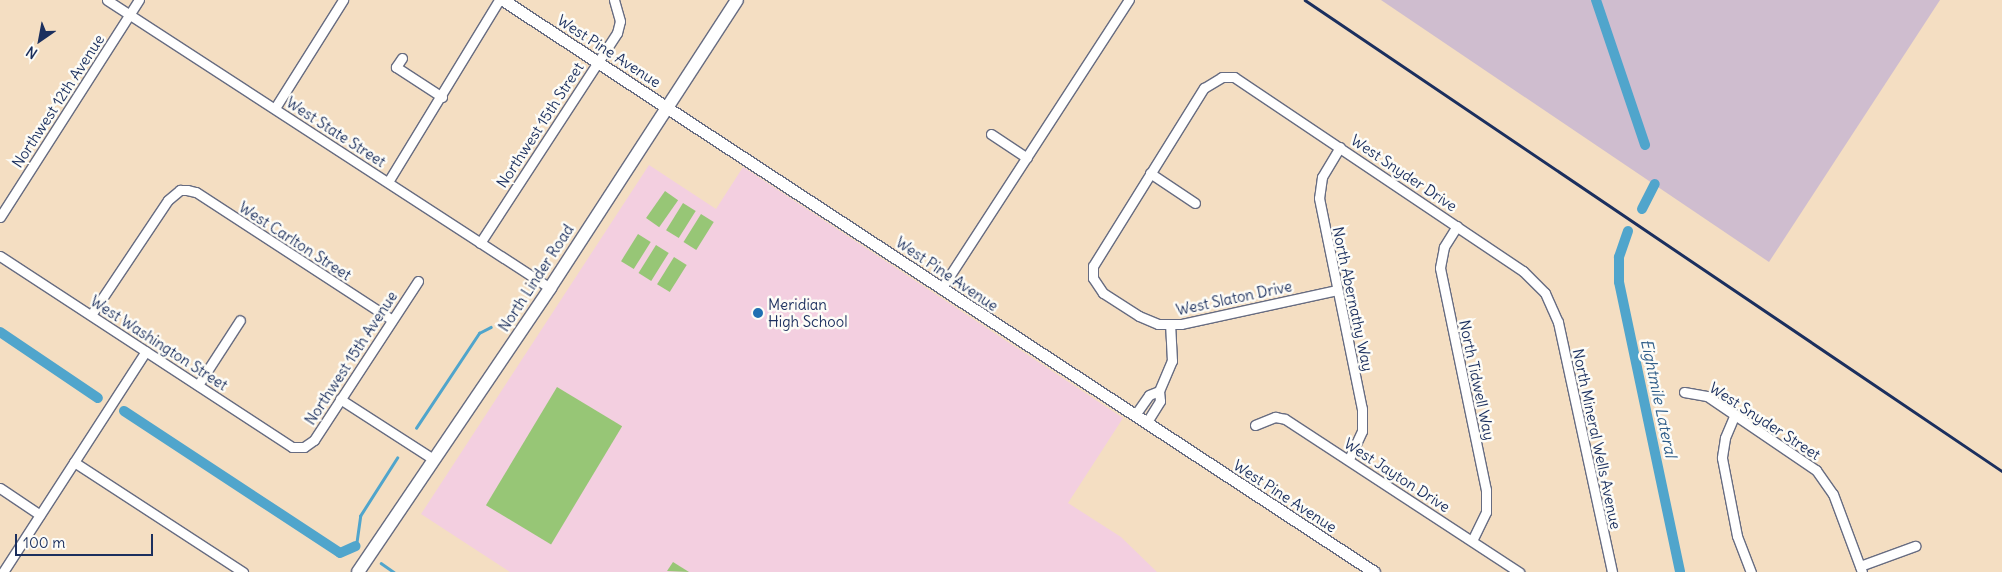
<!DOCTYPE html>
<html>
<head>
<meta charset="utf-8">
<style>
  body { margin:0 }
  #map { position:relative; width:2002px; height:572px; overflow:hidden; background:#f4dec2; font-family:Delius,sans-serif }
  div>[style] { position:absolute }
  .built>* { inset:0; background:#f3cfe0 }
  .industrial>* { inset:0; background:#cfbdcf }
  .green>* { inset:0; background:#97c676; transform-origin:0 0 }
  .stream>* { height:2.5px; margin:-1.25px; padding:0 1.25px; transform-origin:1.25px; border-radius:1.25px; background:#50a5cc }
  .canal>* { height:10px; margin:-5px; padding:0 5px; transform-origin:5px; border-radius:5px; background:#50a5cc }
  .roads { filter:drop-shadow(1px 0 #676c81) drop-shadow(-1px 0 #676c81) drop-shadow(0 1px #676c81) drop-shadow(0 -1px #676c81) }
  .minor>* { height:9px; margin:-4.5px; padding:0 4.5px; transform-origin:4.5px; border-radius:4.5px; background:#fff }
  .tertiary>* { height:11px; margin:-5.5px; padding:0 5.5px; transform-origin:5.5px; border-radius:5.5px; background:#fff }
  .secondary>* { height:12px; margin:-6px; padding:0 6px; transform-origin:6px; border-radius:6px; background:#fff }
  .rail>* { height:2.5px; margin:-1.25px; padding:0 1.25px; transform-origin:1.25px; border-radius:1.25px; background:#1b2f5e }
  .dots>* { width:14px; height:14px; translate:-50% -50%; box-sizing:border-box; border:2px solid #fdfcf7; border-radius:50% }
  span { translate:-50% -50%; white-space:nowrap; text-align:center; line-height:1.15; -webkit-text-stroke:5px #fdfcf7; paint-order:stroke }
  .street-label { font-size:15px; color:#1b2f5e }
  .poi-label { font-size:15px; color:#1b2f5e }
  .left { translate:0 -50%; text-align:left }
  .water-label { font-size:16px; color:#305e8a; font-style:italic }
  .north { position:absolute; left:15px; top:15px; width:50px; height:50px; -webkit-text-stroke:4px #fdfcf7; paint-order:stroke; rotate:213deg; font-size:14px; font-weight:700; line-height:20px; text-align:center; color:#1b2f5e }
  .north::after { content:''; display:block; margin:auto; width:18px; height:22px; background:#1b2f5e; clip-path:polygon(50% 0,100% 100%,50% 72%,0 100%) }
  .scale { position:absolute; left:15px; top:534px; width:138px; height:22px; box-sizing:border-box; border:2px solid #1b2f5e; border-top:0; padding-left:6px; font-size:15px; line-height:18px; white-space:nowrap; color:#1b2f5e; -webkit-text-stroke:4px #fdfcf7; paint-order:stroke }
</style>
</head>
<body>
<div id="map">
  <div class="built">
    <i style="clip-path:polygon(649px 165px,716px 209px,743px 167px,1123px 418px,1068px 503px,1121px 537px,1157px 572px,510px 572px,421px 514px)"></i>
  </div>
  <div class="industrial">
    <i style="clip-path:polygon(1381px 0,1940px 0,1769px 262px)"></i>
  </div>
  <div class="green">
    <i style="left:665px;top:191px;width:16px;height:33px;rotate:35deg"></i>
    <i style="left:683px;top:203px;width:15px;height:32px;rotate:32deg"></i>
    <i style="left:701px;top:214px;width:15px;height:33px;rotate:32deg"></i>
    <i style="left:638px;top:234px;width:15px;height:32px;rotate:32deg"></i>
    <i style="left:656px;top:245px;width:15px;height:33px;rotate:32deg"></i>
    <i style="left:674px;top:257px;width:15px;height:32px;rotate:32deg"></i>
    <i style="left:557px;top:387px;width:76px;height:138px;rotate:31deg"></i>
    <i style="clip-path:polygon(673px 562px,689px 572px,667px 571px)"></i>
  </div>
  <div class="stream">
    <i style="left:416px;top:428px;width:114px;rotate:-56.4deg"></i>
    <i style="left:479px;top:333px;width:13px;rotate:-27deg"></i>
    <i style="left:356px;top:546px;width:30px;rotate:-82deg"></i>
    <i style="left:360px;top:516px;width:69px;rotate:-57.5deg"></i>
    <i style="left:381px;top:563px;width:16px;rotate:35deg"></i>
  </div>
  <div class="canal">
    <i style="left:1596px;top:0;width:153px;rotate:71.3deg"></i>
    <i style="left:1642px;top:209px;width:28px;rotate:-63deg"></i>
    <i style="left:1628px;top:231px;width:28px;rotate:109deg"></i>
    <i style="left:1619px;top:257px;width:25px;rotate:90deg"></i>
    <i style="left:1619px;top:282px;width:296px;rotate:78.1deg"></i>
    <i style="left:0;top:332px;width:118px;rotate:34deg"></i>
    <i style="left:124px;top:411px;width:258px;rotate:33.3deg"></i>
    <i style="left:340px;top:553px;width:17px;rotate:-24deg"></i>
  </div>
  <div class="roads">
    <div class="minor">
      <i style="left:107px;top:0;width:528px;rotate:33.03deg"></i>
      <i style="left:402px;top:58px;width:11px;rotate:124deg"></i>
      <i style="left:396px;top:67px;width:55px;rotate:33.1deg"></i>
      <i style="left:275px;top:108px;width:128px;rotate:-57.8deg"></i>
      <i style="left:991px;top:134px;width:43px;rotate:33.7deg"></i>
      <i style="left:1340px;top:147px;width:35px;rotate:121deg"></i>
      <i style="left:1322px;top:177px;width:21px;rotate:98deg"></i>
      <i style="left:1319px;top:198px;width:215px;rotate:78.5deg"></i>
      <i style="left:1362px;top:409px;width:22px;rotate:90deg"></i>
      <i style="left:1362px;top:431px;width:31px;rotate:115deg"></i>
      <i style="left:1150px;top:173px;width:54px;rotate:33.7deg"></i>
      <i style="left:388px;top:182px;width:213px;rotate:-58.6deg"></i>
      <i style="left:0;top:217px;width:258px;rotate:-57.4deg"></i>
      <i style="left:1457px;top:226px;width:25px;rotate:122deg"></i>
      <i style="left:1444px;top:247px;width:21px;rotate:101deg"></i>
      <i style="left:1440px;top:268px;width:227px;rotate:78.3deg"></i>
      <i style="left:1486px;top:490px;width:22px;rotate:90deg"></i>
      <i style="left:1486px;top:512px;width:32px;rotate:116deg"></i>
      <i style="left:480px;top:243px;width:251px;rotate:-56.9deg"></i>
      <i style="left:617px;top:33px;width:12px;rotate:-76deg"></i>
      <i style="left:620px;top:21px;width:22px;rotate:-106deg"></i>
      <i style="left:0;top:256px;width:349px;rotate:33.2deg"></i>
      <i style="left:292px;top:447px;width:12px"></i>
      <i style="left:304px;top:447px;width:12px;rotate:-35deg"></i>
      <i style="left:314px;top:440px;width:190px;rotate:-56.8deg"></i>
      <i style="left:941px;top:289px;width:345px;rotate:-57deg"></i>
      <i style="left:1337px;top:290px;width:160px;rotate:167.7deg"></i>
      <i style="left:1181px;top:324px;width:23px;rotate:180deg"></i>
      <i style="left:1158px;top:324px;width:21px;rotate:-157deg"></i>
      <i style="left:1139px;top:316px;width:43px;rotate:-147.4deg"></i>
      <i style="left:1103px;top:293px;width:18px;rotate:-124deg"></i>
      <i style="left:1093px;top:278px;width:12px;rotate:-90deg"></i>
      <i style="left:1093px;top:266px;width:210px;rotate:-58.1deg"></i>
      <i style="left:1204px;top:88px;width:21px;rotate:-31deg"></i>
      <i style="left:1222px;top:77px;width:12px"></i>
      <i style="left:1234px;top:77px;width:348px;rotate:33.9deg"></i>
      <i style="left:1523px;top:271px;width:31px;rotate:45deg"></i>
      <i style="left:1545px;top:293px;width:32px;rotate:66deg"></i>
      <i style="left:1558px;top:322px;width:256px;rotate:77.8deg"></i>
      <i style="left:91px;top:315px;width:138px;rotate:-56.2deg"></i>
      <i style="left:168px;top:200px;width:16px;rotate:-40deg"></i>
      <i style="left:180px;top:190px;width:7px"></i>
      <i style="left:187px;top:190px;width:9px;rotate:13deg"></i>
      <i style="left:196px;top:192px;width:234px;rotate:33.1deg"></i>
      <i style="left:198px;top:385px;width:77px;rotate:-57.1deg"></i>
      <i style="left:1159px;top:391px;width:33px;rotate:-67deg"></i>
      <i style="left:1172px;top:361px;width:36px;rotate:-93deg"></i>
      <i style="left:1684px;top:392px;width:23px;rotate:10deg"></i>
      <i style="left:1707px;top:396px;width:132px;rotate:34.2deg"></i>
      <i style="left:1816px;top:470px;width:29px;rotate:55deg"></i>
      <i style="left:1833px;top:494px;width:83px;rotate:69.6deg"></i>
      <i style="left:340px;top:399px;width:111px;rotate:32.8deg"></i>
      <i style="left:1735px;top:414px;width:26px;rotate:113deg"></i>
      <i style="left:1725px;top:438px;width:20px;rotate:99deg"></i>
      <i style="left:1722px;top:458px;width:79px;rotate:79.1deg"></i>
      <i style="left:1737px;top:536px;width:39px;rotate:69deg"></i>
      <i style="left:1135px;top:415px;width:24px;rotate:-55deg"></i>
      <i style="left:1149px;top:395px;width:11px;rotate:-22deg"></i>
      <i style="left:1159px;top:391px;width:10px;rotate:84deg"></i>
      <i style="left:1160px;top:401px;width:26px;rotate:122deg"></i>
      <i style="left:1255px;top:425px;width:22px;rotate:-22deg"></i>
      <i style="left:1275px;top:417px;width:10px;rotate:11deg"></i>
      <i style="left:1285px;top:419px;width:280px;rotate:33.2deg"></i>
      <i style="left:74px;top:462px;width:202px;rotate:33.1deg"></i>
      <i style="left:0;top:488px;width:48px;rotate:34deg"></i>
      <i style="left:1860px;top:566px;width:59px;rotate:-20deg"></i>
      <i style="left:3px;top:572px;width:263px;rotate:-57.1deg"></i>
    </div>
    <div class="tertiary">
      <i style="left:503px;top:0;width:1042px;rotate:33.29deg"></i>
    </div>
    <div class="secondary">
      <i style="left:358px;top:572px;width:343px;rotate:-55.9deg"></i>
      <i style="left:550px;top:288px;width:343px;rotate:-57deg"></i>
    </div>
  </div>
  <div class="rail">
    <i style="left:1305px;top:0;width:841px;rotate:34.05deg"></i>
  </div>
  <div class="dots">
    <i style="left:758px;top:313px;background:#1f6fb2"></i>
  </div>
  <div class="street-label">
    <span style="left:609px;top:51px;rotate:33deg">West Pine Avenue</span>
    <span style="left:58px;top:101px;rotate:-57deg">Northwest 12th Avenue</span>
    <span style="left:540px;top:125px;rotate:-57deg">Northwest 15th Street</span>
    <span style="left:336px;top:132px;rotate:33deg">West State Street</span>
    <span style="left:1404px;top:173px;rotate:34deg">West Snyder Drive</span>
    <span style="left:295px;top:241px;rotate:33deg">West Carlton Street</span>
    <span style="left:947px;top:274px;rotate:34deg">West Pine Avenue</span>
    <span style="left:536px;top:278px;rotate:-57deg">North Linder Road</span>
    <span style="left:1234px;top:298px;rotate:-12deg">West Slaton Drive</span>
    <span style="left:1353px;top:299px;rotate:78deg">North Abernathy Way</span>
    <span style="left:159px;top:343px;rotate:33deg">West Washington Street</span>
    <span style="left:351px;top:358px;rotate:-57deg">Northwest 15th Avenue</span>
    <span style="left:1477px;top:380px;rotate:78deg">North Tidwell Way</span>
    <span style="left:1765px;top:421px;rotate:33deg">West Snyder Street</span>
    <span style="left:1597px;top:439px;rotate:78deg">North Mineral Wells Avenue</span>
    <span style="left:1397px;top:475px;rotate:33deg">West Jayton Drive</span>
    <span style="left:1285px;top:496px;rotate:33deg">West Pine Avenue</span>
  </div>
  <div class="poi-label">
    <span class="left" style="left:768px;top:313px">Meridian<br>High School</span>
  </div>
  <div class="water-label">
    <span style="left:1659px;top:398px;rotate:78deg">Eightmile Lateral</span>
  </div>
  <div class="north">N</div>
  <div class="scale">100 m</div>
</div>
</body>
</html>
